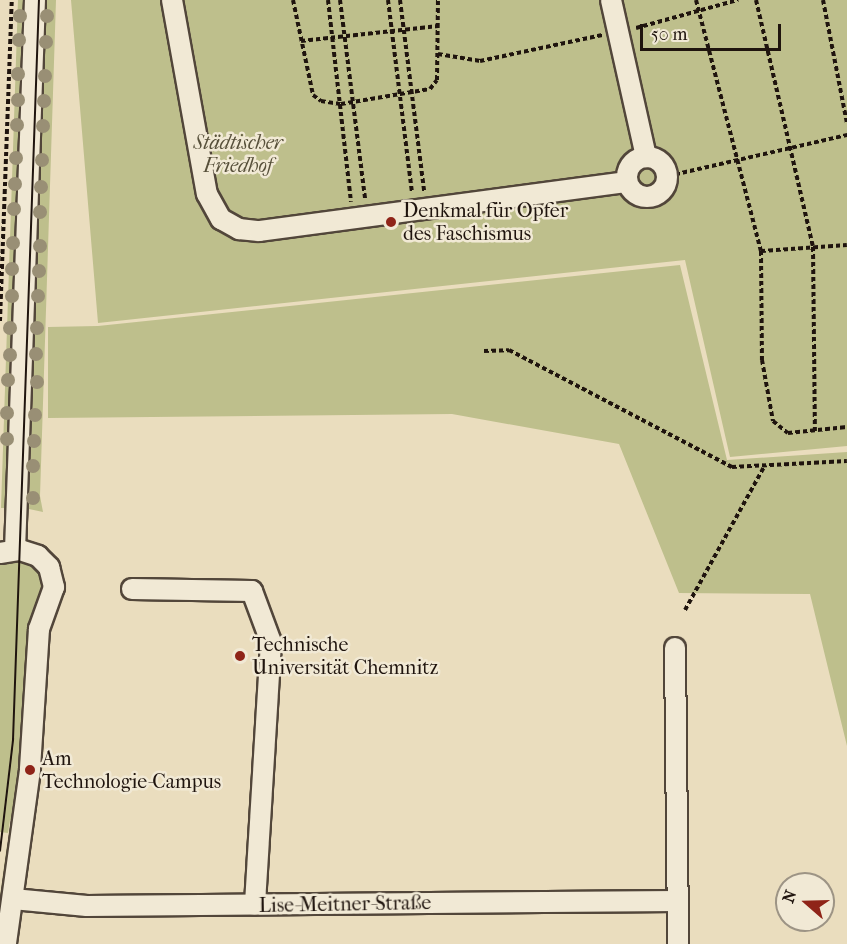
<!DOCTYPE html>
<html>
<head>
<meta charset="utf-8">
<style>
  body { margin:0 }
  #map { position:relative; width:847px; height:944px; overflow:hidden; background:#eaddbe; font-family:"IM FELL French Canon",serif }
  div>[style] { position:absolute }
  .green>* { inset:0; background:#bebf8c }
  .path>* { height:4px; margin-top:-2px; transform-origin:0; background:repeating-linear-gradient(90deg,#1f140e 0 4.5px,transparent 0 7.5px) }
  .roads { filter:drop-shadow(2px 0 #52463a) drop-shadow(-2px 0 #52463a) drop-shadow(0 2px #52463a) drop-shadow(0 -2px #52463a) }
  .minor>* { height:20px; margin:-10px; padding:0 10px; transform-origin:10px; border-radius:10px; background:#f1e9d5 }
  .minor>.ring { margin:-10px; padding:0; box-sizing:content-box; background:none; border:20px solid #f1e9d5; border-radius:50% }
  .tram>* { height:1.5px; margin:-0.75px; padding:0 0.75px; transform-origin:0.75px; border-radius:0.75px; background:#1f140e }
  .trees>* { width:14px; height:14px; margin:-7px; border-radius:50%; background:#998f75 }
  .dots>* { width:16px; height:16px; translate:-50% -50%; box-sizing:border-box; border:3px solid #f1e9d5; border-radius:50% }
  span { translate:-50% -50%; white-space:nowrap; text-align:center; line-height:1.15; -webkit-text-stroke:5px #f1e9d5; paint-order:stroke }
  .park-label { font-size:20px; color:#57503a; font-style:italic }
  .poi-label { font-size:20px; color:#1f140e }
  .left { translate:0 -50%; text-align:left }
  .street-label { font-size:20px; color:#1f140e }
  .north { position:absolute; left:775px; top:872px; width:60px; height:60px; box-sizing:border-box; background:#f1e9d5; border:2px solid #9d9485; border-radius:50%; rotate:290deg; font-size:16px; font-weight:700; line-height:24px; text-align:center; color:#1f140e }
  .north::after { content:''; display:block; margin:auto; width:21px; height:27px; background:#8f2418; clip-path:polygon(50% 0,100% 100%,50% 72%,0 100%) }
  .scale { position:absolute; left:640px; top:24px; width:141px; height:27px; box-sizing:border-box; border:3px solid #1f140e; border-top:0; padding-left:8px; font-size:18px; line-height:21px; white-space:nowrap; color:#1f140e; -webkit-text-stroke:4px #f1e9d5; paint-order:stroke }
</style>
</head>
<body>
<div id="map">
  <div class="green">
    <i style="clip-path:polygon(18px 0,25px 0,7px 508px,1px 508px)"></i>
    <i style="clip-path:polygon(45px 0,56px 0,40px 496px,43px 512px,29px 509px)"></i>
    <i style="clip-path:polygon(71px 0,847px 0,847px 446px,730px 457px,685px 260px,98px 323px)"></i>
    <i style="clip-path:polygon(680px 265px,727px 460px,847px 452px,847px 746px,810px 594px,679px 593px,619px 444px,452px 414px,48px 418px,48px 327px,98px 326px)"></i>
    <i style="clip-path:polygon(26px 562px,39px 572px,42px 590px,18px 820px,10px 820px,8px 833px,0 832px,0 563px)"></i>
    <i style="clip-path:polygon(7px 845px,14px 846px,0 939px,0 896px)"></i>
  </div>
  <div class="path">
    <i style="left:293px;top:0;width:97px;rotate:78.1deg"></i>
    <i style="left:313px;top:95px;width:10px;rotate:37deg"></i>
    <i style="left:321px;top:101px;width:20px;rotate:9deg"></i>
    <i style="left:341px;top:104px;width:90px;rotate:-9.6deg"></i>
    <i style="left:430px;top:89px;width:11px;rotate:-52deg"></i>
    <i style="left:437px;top:80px;width:80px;rotate:-89.3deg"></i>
    <i style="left:328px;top:0;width:203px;rotate:83.5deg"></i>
    <i style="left:340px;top:0;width:201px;rotate:82.8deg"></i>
    <i style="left:388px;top:0;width:193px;rotate:82.9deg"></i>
    <i style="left:400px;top:0;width:193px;rotate:82.8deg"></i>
    <i style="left:696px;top:0;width:259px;rotate:75.5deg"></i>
    <i style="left:761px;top:251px;width:109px;rotate:89.5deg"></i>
    <i style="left:762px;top:360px;width:62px;rotate:79.8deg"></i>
    <i style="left:773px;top:421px;width:19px;rotate:39deg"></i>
    <i style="left:788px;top:433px;width:59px;rotate:-5.8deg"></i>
    <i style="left:756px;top:0;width:253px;rotate:77deg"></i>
    <i style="left:813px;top:247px;width:184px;rotate:89.4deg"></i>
    <i style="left:823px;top:0;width:125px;rotate:79deg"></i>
    <i style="left:636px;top:28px;width:106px;rotate:-15.4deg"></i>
    <i style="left:301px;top:41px;width:138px;rotate:-6.2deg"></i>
    <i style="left:438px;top:54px;width:43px;rotate:9.5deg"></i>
    <i style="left:480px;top:61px;width:125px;rotate:-12deg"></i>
    <i style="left:668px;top:176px;width:184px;rotate:-12.9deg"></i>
    <i style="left:761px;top:251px;width:86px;rotate:-4deg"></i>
    <i style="left:0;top:321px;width:321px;rotate:-87.9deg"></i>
    <i style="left:484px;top:351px;width:25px;rotate:-2deg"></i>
    <i style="left:509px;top:350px;width:252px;rotate:27.7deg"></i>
    <i style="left:732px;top:467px;width:115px;rotate:-3deg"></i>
    <i style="left:685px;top:610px;width:166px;rotate:-61.1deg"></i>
  </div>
  <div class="roads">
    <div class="minor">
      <i style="left:172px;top:0;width:197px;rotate:79.8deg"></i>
      <i style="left:207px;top:194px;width:29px;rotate:61deg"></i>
      <i style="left:221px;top:219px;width:21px;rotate:29deg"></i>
      <i style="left:239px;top:229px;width:20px;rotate:6deg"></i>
      <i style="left:259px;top:231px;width:371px;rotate:-7.6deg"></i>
      <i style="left:611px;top:0;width:161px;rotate:77.4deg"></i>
      <i class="ring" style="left:627px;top:157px;width:20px;height:20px"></i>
      <i style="left:15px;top:550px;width:550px;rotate:-87.92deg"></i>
      <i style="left:0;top:553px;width:20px;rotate:-9deg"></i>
      <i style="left:20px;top:550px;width:19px;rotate:18deg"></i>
      <i style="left:38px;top:556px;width:16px;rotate:45deg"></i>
      <i style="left:49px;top:567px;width:21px;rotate:76deg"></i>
      <i style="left:54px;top:587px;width:45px;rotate:109.7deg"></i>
      <i style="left:39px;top:629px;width:141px;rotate:93.7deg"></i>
      <i style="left:30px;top:770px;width:176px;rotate:97.9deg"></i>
      <i style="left:132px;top:589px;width:120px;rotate:1deg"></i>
      <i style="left:252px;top:591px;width:54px;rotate:69.6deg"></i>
      <i style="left:271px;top:642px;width:263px;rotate:93.5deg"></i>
      <i style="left:675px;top:648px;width:296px;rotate:89.4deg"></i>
      <i style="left:13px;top:899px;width:74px;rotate:5.4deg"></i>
      <i style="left:87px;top:906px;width:590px;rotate:-0.49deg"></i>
    </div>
  </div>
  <div class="tram">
    <i style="left:0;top:851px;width:112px;rotate:-83.3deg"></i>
    <i style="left:13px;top:740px;width:740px;rotate:-87.99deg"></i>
  </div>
  <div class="trees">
    <i style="left:20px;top:16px"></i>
    <i style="left:47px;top:16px"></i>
    <i style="left:19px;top:40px"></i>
    <i style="left:46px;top:42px"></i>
    <i style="left:18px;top:74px"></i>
    <i style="left:45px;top:76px"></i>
    <i style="left:18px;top:100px"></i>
    <i style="left:44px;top:101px"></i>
    <i style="left:17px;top:125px"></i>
    <i style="left:43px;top:126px"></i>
    <i style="left:16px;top:158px"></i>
    <i style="left:42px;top:160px"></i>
    <i style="left:15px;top:184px"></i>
    <i style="left:41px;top:187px"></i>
    <i style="left:14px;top:209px"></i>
    <i style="left:40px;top:212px"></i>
    <i style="left:13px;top:243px"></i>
    <i style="left:40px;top:246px"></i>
    <i style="left:12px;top:269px"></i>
    <i style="left:39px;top:271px"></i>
    <i style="left:12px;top:296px"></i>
    <i style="left:38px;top:296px"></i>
    <i style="left:10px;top:328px"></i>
    <i style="left:37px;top:328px"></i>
    <i style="left:36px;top:354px"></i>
    <i style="left:10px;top:355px"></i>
    <i style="left:8px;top:380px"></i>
    <i style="left:37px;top:382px"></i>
    <i style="left:7px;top:413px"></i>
    <i style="left:35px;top:415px"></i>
    <i style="left:7px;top:439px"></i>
    <i style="left:34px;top:441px"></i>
    <i style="left:33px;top:466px"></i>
    <i style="left:33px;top:498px"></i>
  </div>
  <div class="dots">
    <i style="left:391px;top:222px;background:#8f2418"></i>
    <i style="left:240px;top:656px;background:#8f2418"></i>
    <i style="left:30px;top:770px;background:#8f2418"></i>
  </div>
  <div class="park-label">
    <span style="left:238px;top:154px">Städtischer<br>Friedhof</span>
  </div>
  <div class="poi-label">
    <span class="left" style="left:403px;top:222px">Denkmal für Opfer<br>des Faschismus</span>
    <span class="left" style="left:252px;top:656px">Technische<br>Universität Chemnitz</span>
    <span class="left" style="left:42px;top:770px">Am<br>Technologie-Campus</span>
  </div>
  <div class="street-label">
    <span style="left:345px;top:904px;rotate:-1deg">Lise-Meitner-Straße</span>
  </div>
  <div class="north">N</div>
  <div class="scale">50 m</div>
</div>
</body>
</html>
